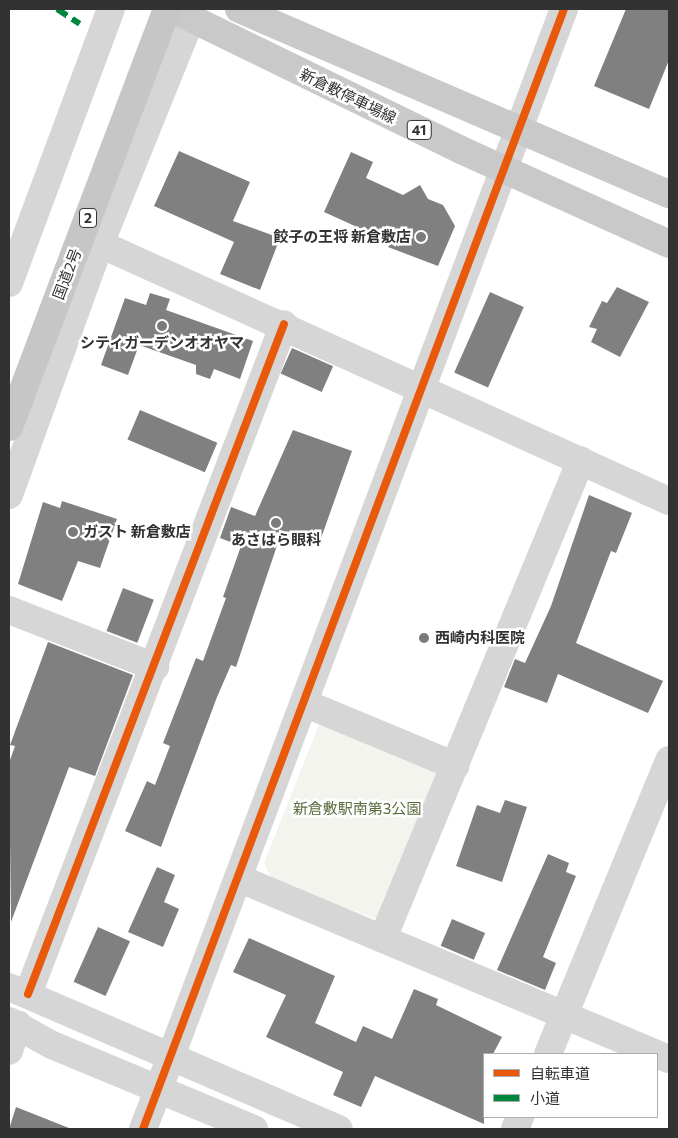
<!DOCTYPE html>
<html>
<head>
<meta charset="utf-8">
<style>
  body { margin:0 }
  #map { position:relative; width:678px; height:1138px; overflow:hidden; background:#fff; font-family:Commissioner,"Noto Sans JP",sans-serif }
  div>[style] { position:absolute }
  .green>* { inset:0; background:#f2f4ed }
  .building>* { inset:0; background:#808080; transform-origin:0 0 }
  .minor>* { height:28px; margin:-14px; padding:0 14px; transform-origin:14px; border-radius:14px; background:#d6d6d6 }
  .tertiary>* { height:28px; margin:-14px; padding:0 14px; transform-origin:14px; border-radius:14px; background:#d6d6d6 }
  .primary>* { height:28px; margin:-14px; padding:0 14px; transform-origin:14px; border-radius:14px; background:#c9c9c9 }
  .trunk>* { height:28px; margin:-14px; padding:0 14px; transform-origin:14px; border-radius:14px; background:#c6c6c6 }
  .quiet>* { height:6px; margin-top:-3px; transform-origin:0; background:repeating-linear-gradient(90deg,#00873e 0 12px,transparent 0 18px) }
  .cycleway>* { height:8px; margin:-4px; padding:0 4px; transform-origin:4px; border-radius:4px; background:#e8590c }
  .dots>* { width:14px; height:14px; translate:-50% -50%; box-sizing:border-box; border:2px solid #fff; border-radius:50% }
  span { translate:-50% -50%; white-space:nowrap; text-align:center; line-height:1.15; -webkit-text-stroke:5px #fff; paint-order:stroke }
  .shield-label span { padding:1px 4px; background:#fff; border:1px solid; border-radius:4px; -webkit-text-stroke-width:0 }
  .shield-label { font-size:14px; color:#323232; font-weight:700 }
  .street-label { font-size:15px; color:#323232 }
  .poi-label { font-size:15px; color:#323232; font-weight:700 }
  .right { translate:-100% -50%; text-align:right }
  .left { translate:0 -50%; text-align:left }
  .park-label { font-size:15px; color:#5d6d40 }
  .frame { position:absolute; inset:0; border:10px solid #323232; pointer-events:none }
  .legend { position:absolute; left:483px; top:1053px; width:175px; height:65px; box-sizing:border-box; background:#fff; border:1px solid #adadad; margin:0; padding:6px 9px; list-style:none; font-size:15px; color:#323232 }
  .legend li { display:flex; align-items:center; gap:10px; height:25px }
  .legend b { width:25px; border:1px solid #adadad }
</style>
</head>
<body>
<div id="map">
  <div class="green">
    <i style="clip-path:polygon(321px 720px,446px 771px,382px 921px,273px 882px,264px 863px)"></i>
  </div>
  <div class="building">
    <i style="clip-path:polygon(626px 9px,669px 9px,669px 60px,649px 109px,594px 86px)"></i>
    <i style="clip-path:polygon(179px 151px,250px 182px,233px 221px,280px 238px,260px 290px,220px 274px,234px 242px,154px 206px)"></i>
    <i style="clip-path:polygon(351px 152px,373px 162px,366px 178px,403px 195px,420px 185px,428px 199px,443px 205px,455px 226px,438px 266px,388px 247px,390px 242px,324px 212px)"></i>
    <i style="clip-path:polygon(617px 287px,649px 302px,620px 357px,591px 342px,597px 329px,589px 327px,602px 301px,607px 303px)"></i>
    <i style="left:490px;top:292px;width:37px;height:88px;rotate:24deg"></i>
    <i style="clip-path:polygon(150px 293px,170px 299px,166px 310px,253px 341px,240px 379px,214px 369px,210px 379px,196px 374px,196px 365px,139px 345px,128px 375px,101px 365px,125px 298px,146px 305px)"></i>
    <i style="left:292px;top:348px;width:45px;height:28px;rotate:24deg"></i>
    <i style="left:140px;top:410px;width:84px;height:32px;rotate:23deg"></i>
    <i style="clip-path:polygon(293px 430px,352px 451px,319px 544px,282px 531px,236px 667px,231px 665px,217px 697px,161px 847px,125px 831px,147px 781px,155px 785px,170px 746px,163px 743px,196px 658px,203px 661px,226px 598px,223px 597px,241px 546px,220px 538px,231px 507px,255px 516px)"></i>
    <i style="clip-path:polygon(589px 495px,632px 513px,616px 553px,611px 551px,576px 643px,663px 681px,648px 713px,558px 674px,547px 703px,504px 687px,515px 659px,525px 663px,551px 606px)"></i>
    <i style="clip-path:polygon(62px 501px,117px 519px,100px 568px,78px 561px,62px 601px,18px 584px,43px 502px,60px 508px)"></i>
    <i style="left:123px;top:588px;width:33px;height:46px;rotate:21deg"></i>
    <i style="clip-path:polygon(48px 642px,133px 675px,95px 776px,69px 767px,11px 922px,9px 763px,15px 746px,10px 745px)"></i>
    <i style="clip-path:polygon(505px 800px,527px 807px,502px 882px,456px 866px,477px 805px,500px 813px)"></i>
    <i style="clip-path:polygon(548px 854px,569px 863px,566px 872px,576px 876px,543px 957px,556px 963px,545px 990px,497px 970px)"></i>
    <i style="clip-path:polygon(157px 867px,175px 875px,164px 902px,179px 909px,163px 947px,128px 932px)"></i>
    <i style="left:452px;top:919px;width:36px;height:29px;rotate:23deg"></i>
    <i style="left:98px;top:927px;width:35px;height:60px;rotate:24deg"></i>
    <i style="clip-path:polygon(249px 938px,335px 976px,315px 1023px,356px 1042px,363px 1026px,392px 1039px,414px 989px,438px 999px,436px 1005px,502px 1037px,493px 1054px,484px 1054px,484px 1124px,375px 1076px,361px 1107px,333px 1095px,343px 1072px,266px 1037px,286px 995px,233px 972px)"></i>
    <i style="clip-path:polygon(16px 1107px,69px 1128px,69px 1129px,9px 1129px)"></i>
  </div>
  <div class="minor">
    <i style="left:100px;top:244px;width:624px;rotate:24.31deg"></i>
    <i style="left:9px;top:610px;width:157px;rotate:21.3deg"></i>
    <i style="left:304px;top:703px;width:164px;rotate:22.6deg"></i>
    <i style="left:238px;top:878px;width:467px;rotate:22.8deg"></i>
    <i style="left:383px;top:938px;width:517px;rotate:-67.5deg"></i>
    <i style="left:28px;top:994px;width:717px;rotate:-69.09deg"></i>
    <i style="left:9px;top:1051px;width:28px;rotate:-71deg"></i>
    <i style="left:143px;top:1129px;width:44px;rotate:-68.7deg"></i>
  </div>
  <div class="tertiary">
    <i style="left:9px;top:283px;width:292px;rotate:-69.6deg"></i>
    <i style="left:9px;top:495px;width:267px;rotate:-70.1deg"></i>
    <i style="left:100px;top:244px;width:240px;rotate:-68deg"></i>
    <i style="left:9px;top:987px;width:359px;rotate:23.3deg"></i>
    <i style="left:9px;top:1021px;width:49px;rotate:29.2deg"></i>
    <i style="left:52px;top:1045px;width:219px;rotate:22.6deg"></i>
    <i style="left:548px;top:1054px;width:318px;rotate:-67.6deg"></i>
    <i style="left:159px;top:1088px;width:1153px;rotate:-69.43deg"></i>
    <i style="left:515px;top:1129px;width:13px;rotate:-67deg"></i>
  </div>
  <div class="primary">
    <i style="left:172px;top:9px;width:322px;rotate:26deg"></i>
    <i style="left:461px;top:150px;width:228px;rotate:24.3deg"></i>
    <i style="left:239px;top:9px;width:468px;rotate:23.3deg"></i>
  </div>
  <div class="trunk">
    <i style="left:9px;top:427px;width:447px;rotate:-69.3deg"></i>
  </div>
  <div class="quiet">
    <i style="left:57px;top:9px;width:27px;rotate:33deg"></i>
  </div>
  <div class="cycleway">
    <i style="left:28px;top:994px;width:717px;rotate:-69.09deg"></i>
    <i style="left:143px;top:1129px;width:1197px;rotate:-69.4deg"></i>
  </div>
  <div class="dots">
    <i style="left:421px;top:237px;background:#7a7a7a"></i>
    <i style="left:162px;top:326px;background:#7a7a7a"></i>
    <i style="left:276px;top:523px;background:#7a7a7a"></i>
    <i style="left:73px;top:532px;background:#7a7a7a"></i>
    <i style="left:424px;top:638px;background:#7a7a7a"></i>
  </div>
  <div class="shield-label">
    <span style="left:419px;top:130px">41</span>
    <span style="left:88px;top:218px">2</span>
  </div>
  <div class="street-label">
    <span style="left:348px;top:96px;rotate:26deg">新倉敷停車場線</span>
    <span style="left:67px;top:274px;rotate:-69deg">国道2号</span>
  </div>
  <div class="poi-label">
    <span class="right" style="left:411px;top:237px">餃子の王将 新倉敷店</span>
    <span style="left:162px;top:343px">シティガーデンオオヤマ</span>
    <span class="left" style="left:83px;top:532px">ガスト 新倉敷店</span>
    <span style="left:276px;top:540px">あさはら眼科</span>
    <span class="left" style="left:435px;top:638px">西崎内科医院</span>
  </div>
  <div class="park-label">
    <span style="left:357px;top:809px">新倉敷駅南第3公園</span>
  </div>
  <div class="frame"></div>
  <ul class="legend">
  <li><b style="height:6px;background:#e8590c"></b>自転車道</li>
  <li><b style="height:6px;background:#00873e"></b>小道</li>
  </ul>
</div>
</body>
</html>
